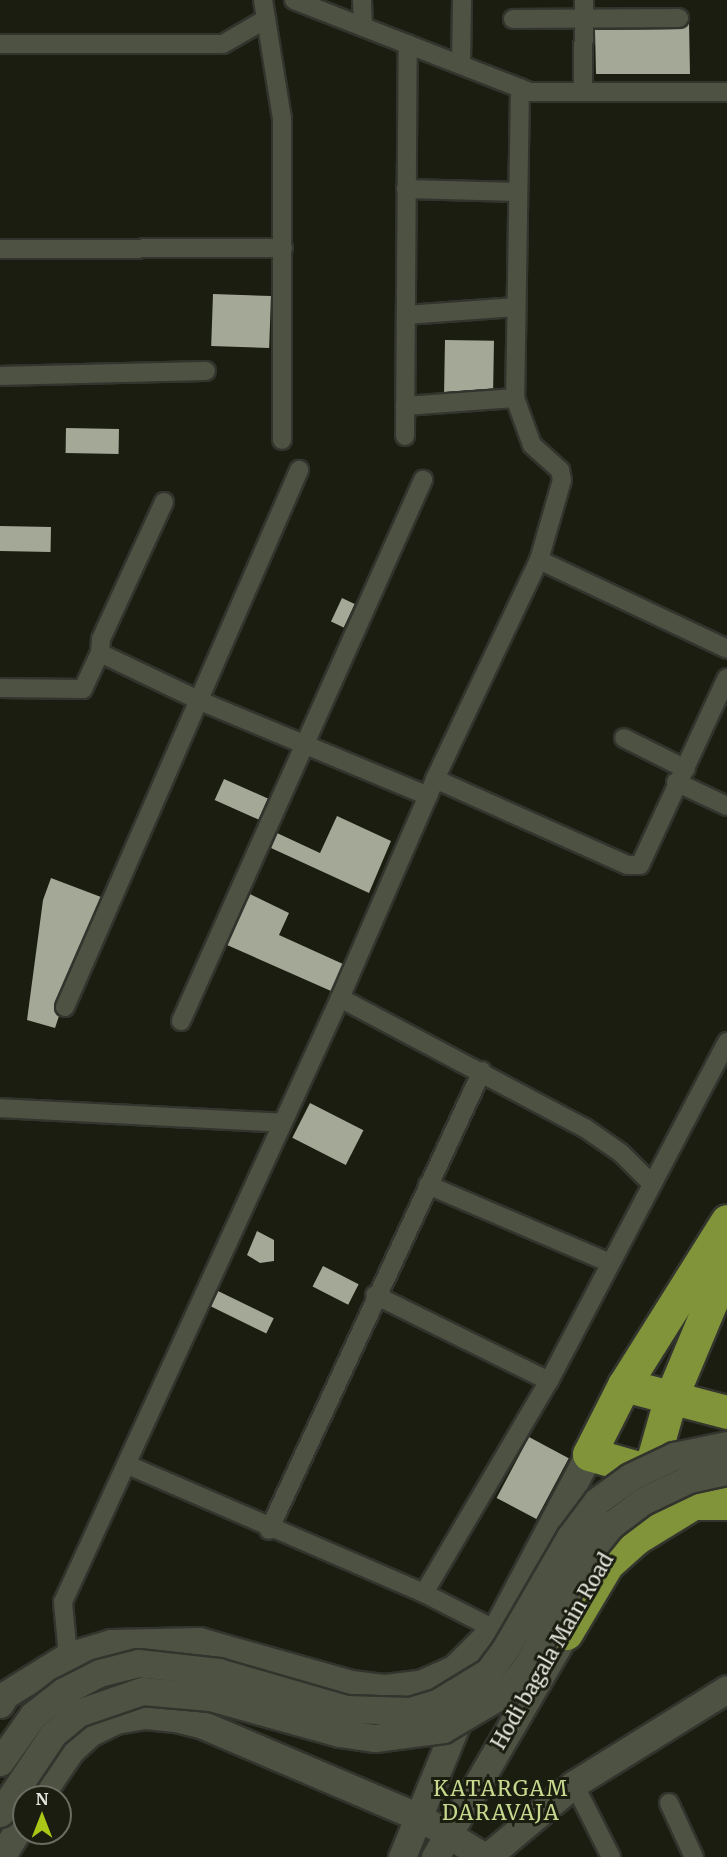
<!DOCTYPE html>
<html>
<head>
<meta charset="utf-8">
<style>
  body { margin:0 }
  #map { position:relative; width:727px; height:1857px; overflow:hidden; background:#1a1d10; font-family:Merriweather,serif }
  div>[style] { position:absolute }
  .building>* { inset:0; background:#a3a897; transform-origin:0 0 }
  .roads { filter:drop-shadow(2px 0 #32342d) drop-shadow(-2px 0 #32342d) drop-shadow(0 2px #32342d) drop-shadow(0 -2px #32342d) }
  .street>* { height:18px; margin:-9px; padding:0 9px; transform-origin:9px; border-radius:9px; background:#4e5243 }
  .secondary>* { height:27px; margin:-13.5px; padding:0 13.5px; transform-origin:13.5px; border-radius:13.5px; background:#4e5243 }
  .highway>* { height:33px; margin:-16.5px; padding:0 16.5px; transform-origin:16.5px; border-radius:16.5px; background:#829439 }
  .bridges { filter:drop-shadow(2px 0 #32342d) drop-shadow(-2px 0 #32342d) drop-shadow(0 2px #32342d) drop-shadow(0 -2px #32342d) }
  .secondary-bridge>* { height:27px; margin:-13.5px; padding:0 13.5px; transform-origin:13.5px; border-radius:13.5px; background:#4e5243 }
  span { translate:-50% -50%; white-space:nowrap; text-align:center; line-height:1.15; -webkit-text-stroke:6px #1a1d10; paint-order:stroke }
  .street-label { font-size:20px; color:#e4e6dd }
  .neighbourhood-label { font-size:21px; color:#c7d98e; letter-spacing:1.5px }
  .north { position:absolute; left:12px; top:1785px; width:60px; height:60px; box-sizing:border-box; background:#1a1d10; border:2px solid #6b6d62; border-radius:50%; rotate:0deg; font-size:16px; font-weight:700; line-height:24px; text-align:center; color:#e4e6dd }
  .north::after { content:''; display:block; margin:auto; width:21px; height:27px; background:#aac717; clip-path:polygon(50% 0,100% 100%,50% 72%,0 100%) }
</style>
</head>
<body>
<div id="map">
  <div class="building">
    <i style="clip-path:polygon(689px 22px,690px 74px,596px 74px,595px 30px,679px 29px)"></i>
    <i style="left:213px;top:294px;width:58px;height:52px;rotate:2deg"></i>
    <i style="left:445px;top:340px;width:49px;height:52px;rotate:1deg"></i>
    <i style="left:66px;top:428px;width:53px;height:25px;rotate:1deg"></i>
    <i style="left:0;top:526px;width:51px;height:25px;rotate:1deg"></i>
    <i style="left:342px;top:598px;width:14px;height:26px;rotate:25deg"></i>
    <i style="left:224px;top:779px;width:48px;height:23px;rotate:24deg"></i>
    <i style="clip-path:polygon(337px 816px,391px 841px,369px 893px,271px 848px,277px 833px,320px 853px)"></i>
    <i style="clip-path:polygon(51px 878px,101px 897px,55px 1003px,59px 1016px,55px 1028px,27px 1020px,43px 900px)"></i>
    <i style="clip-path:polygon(250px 894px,289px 913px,279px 935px,343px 964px,331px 991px,227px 945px)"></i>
    <i style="left:310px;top:1103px;width:60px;height:39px;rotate:27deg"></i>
    <i style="clip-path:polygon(257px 1231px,274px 1240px,274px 1261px,260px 1263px,247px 1255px)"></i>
    <i style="left:323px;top:1266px;width:40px;height:23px;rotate:27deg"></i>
    <i style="left:218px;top:1291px;width:62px;height:17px;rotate:26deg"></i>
    <i style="left:529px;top:1437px;width:45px;height:69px;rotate:28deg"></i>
  </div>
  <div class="roads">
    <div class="street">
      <i style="left:263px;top:0;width:121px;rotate:80.9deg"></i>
      <i style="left:282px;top:119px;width:321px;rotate:90deg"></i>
      <i style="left:294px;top:0;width:253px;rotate:21.3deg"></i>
      <i style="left:530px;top:92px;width:197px"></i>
      <i style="left:362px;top:0;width:27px;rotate:88deg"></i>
      <i style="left:513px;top:19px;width:166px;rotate:-0.3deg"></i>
      <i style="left:0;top:44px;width:223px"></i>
      <i style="left:223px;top:44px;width:50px;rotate:-30.2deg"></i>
      <i style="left:461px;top:65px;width:65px;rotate:-89.1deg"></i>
      <i style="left:520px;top:88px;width:310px;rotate:90.9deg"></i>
      <i style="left:515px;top:398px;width:50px;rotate:70.1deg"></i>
      <i style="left:532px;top:445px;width:38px;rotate:42deg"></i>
      <i style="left:560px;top:470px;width:10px;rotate:79deg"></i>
      <i style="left:562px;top:480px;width:83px;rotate:106deg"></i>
      <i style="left:583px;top:92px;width:92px;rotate:-89.4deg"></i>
      <i style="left:406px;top:189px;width:112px;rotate:1.5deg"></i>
      <i style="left:0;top:249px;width:283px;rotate:-0.2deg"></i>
      <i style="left:406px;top:315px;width:110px;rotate:-4.2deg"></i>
      <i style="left:0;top:376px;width:206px;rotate:-1.4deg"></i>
      <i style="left:405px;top:406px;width:110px;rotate:-4.2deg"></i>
      <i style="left:405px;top:436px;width:392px;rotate:-89.6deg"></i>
      <i style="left:164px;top:502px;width:151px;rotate:114.7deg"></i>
      <i style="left:101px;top:639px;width:14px;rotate:94deg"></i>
      <i style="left:100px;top:653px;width:111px;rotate:25.6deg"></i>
      <i style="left:200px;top:701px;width:247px;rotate:22.6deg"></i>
      <i style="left:0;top:688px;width:83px;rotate:0.7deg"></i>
      <i style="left:83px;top:689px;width:40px;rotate:-65deg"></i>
      <i style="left:624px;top:738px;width:69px;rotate:26.6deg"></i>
      <i style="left:435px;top:779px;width:210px;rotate:24.1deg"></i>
      <i style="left:627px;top:865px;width:13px"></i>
      <i style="left:640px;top:865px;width:206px;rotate:-65.1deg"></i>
      <i style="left:676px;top:782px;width:56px;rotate:25.2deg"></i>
      <i style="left:340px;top:998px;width:277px;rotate:28deg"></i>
      <i style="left:585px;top:1128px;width:44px;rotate:34.8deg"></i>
      <i style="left:621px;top:1153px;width:44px;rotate:45deg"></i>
      <i style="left:65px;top:1007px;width:586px;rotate:-66.45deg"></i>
      <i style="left:181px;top:1021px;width:593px;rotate:-65.9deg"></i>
      <i style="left:0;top:1108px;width:283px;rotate:3deg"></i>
      <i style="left:428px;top:1185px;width:198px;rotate:23.2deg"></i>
      <i style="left:375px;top:1295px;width:194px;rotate:26.3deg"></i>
      <i style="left:128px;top:1465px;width:322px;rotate:23.4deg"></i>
      <i style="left:424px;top:1593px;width:79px;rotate:27.2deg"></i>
      <i style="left:269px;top:1530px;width:506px;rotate:-65.11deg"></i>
      <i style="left:424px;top:1593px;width:246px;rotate:-59.5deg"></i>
      <i style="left:549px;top:1381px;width:383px;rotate:-62.3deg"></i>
      <i style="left:96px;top:1719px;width:69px;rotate:-114deg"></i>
      <i style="left:68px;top:1656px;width:54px;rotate:-95.3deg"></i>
      <i style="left:63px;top:1602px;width:664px;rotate:-65.36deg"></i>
      <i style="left:340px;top:998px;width:239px;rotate:-66.5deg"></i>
      <i style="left:435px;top:779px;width:242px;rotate:-64.6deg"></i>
      <i style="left:539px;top:560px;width:208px;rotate:25.3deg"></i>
      <i style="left:574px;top:1784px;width:82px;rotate:63.1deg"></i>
      <i style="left:669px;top:1803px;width:60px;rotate:65.2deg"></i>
    </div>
    <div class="secondary">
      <i style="left:488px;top:1645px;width:216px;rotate:-62.1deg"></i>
      <i style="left:0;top:1704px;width:10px;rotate:-61deg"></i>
      <i style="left:5px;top:1695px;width:74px;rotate:-31.8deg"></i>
      <i style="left:68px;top:1656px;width:45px;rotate:-16.8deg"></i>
      <i style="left:111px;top:1643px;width:88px;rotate:-1.3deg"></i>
      <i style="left:199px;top:1641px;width:158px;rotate:15.8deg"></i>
      <i style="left:351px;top:1684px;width:34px;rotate:7deg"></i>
      <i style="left:385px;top:1688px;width:35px;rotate:-7deg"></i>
      <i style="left:420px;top:1684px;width:37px;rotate:-24deg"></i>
      <i style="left:454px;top:1669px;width:57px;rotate:-45deg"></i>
      <i style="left:39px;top:1797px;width:55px;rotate:-56deg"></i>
      <i style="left:70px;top:1751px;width:26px;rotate:-43deg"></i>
      <i style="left:89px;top:1733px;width:30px;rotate:-26deg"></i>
      <i style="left:116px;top:1720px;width:29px;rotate:-10deg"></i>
      <i style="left:145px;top:1715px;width:30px;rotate:6deg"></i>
      <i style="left:175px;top:1718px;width:29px;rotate:14deg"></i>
      <i style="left:203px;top:1725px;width:237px;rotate:23.1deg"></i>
      <i style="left:421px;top:1818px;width:75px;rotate:31.4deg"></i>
      <i style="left:1px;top:1857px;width:44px;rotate:-58.1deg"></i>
      <i style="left:402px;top:1857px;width:163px;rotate:-67.7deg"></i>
      <i style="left:435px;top:1857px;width:279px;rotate:-59.8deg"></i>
      <i style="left:487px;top:1857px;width:114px;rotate:-40deg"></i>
      <i style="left:574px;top:1784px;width:180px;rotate:-31.8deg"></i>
    </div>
    <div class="highway">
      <i style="left:727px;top:1221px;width:194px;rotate:122.1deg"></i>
      <i style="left:624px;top:1385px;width:77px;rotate:116.9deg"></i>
      <i style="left:589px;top:1454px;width:143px;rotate:15.8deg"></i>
      <i style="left:624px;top:1385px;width:106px;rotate:14.7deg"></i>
      <i style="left:649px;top:1474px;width:77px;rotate:-74.2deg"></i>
      <i style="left:670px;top:1400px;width:147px;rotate:-67.3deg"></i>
      <i style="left:566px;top:1633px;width:80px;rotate:-59.3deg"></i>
      <i style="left:607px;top:1564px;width:39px;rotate:-42deg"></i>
      <i style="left:636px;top:1538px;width:67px;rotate:-31.6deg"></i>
      <i style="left:693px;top:1503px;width:34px"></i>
    </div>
  </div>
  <div class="bridges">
    <div class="secondary-bridge">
      <i style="left:0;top:1762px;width:57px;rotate:-54.9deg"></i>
      <i style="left:33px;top:1715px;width:39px;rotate:-38deg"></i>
      <i style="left:64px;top:1691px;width:39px;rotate:-27deg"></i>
      <i style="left:99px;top:1673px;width:40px;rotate:-14.4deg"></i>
      <i style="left:138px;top:1663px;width:81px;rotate:6.4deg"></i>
      <i style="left:218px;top:1672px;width:133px;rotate:16.1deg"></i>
      <i style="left:346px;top:1709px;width:64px;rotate:1.8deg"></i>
      <i style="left:410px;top:1711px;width:28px;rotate:-17deg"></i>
      <i style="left:437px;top:1703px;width:60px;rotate:-31.3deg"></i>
      <i style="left:488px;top:1672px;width:26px;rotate:-53deg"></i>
      <i style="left:504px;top:1651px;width:132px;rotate:-59.9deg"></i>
      <i style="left:570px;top:1537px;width:45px;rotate:-53.1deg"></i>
      <i style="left:597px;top:1501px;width:41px;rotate:-36deg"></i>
      <i style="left:630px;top:1477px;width:49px;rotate:-25.5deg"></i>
      <i style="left:674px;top:1456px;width:54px;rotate:-11.7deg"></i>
      <i style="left:0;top:1813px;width:95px;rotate:-56.1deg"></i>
      <i style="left:53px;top:1734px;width:33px;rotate:-40deg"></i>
      <i style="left:78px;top:1713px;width:68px;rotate:-19deg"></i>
      <i style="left:142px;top:1691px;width:68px;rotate:5deg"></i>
      <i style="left:210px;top:1697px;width:134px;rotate:15.6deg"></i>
      <i style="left:339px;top:1733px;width:36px;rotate:8deg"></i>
      <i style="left:375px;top:1738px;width:69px;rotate:-7.5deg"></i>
      <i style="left:443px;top:1729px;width:73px;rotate:-30.4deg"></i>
      <i style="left:506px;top:1692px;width:33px;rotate:-51deg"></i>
      <i style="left:527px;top:1666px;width:130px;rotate:-61.5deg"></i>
      <i style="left:589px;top:1552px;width:35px;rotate:-51deg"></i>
      <i style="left:611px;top:1525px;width:40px;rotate:-37deg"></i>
      <i style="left:643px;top:1501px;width:51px;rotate:-25.6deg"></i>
      <i style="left:689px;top:1479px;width:39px;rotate:-12deg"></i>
    </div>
  </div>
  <div class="street-label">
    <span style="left:552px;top:1651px;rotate:-60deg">Hodi bagala Main Road</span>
  </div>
  <div class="neighbourhood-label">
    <span style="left:501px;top:1801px">KATARGAM<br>DARAVAJA</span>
  </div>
  <div class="north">N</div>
</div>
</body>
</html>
